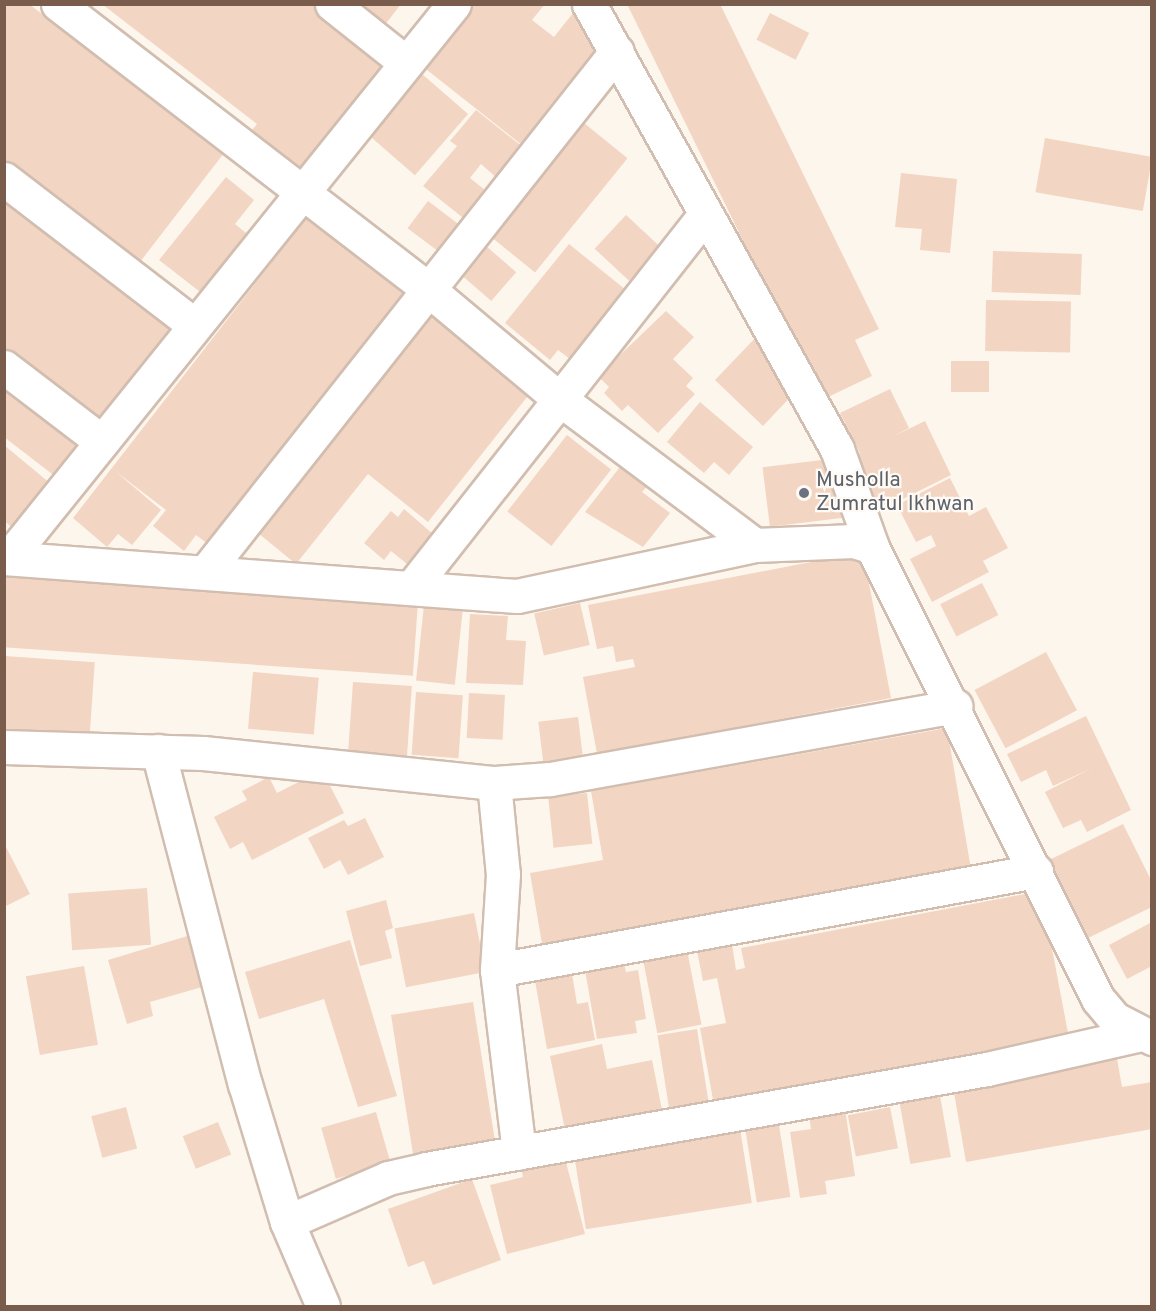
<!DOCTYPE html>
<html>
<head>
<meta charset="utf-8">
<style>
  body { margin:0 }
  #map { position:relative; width:1156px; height:1311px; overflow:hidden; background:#fdf6ec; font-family:Overpass,sans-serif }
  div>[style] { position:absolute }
  .building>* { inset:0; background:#f3d5c3; transform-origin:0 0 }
  .roads { filter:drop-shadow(2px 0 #d1beb0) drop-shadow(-2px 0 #d1beb0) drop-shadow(0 2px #d1beb0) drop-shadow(0 -2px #d1beb0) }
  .minor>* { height:33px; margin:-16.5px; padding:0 16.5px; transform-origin:16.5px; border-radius:16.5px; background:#fff }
  .tertiary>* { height:33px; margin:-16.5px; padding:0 16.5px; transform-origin:16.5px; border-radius:16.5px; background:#fff }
  .dots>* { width:16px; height:16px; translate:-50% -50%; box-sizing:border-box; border:3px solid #fffaf3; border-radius:50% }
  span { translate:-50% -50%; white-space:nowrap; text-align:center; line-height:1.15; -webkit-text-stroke:4.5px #fffaf3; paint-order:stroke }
  .worship-label { font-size:21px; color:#5b616d }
  .left { translate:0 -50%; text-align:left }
  .frame { position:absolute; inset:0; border:6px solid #7a5c4d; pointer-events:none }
</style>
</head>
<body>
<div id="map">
  <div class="building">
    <i style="clip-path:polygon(4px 4px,29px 4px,224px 153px,133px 271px,4px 173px)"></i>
    <i style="clip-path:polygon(102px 4px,323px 4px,391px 57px,300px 175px,248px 135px,257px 124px)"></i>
    <i style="clip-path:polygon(338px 4px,401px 4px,377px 35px)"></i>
    <i style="clip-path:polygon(472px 4px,545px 4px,532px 20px,554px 37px,573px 13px,612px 44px,527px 149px,422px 66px)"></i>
    <i style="clip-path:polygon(627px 4px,720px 4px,879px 329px,855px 340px,872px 376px,828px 397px,811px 362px,804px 365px)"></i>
    <i style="left:770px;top:13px;width:44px;height:30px;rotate:27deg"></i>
    <i style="left:422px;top:74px;width:61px;height:81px;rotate:41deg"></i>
    <i style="clip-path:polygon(476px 110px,524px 148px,498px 179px,481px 164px,470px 178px,490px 194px,467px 221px,423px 186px,457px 146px,450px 141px)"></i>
    <i style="left:584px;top:123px;width:56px;height:147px;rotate:39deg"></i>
    <i style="left:1045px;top:138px;width:109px;height:55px;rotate:10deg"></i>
    <i style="clip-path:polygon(901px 173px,957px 179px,950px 253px,920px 250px,922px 229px,895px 227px)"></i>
    <i style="clip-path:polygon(226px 177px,254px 200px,235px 224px,251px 237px,204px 295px,159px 260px)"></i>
    <i style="clip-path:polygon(4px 193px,182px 330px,102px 432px,4px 356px)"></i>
    <i style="left:428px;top:201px;width:41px;height:34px;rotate:37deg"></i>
    <i style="clip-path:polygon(313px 209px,418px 292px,213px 548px,196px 535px,184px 551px,153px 526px,166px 510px,115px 471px,161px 510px,132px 545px,118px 534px,107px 547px,73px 518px)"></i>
    <i style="left:626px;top:215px;width:47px;height:46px;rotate:43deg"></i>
    <i style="clip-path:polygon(569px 244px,626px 290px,570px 359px,558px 350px,550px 360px,505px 323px)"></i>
    <i style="left:486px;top:246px;width:40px;height:38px;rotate:41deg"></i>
    <i style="left:993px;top:251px;width:89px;height:41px;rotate:2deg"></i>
    <i style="left:986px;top:300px;width:85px;height:51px;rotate:1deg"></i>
    <i style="clip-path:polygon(431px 304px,535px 387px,428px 522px,368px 474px,296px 564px,252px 528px)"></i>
    <i style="clip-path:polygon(666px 311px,694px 337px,673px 359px,693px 378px,686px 386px,695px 394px,658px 433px,628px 405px,622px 411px,604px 393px,609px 387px,598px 376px)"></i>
    <i style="clip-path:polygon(759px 334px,779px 353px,769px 362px,797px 390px,763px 426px,715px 380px)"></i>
    <i style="left:951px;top:361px;width:38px;height:31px"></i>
    <i style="clip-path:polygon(4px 375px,86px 438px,56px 477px,4px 437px)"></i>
    <i style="clip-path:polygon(890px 389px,909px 428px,892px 437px,925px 421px,951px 475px,877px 512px,850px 458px,860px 453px,840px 413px)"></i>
    <i style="clip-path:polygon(700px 402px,753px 447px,729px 475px,714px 462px,704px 473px,667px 442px)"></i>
    <i style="left:567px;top:435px;width:56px;height:97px;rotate:38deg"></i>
    <i style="clip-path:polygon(4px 445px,51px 484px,13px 528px,4px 521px)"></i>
    <i style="left:838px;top:458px;width:60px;height:76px;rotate:83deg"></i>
    <i style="clip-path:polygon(623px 463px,649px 484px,642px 492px,670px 513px,643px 547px,585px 512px)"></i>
    <i style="clip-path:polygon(950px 478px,969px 516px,986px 507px,1008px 548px,983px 561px,989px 572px,932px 602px,910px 559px,936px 546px,931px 535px,916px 542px,897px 505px)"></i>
    <i style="clip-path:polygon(404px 509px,433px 534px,407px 564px,391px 551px,384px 560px,364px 543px,391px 511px,398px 517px)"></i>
    <i style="clip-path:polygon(863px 552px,891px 698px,597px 754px,583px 677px,635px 667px,633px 659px,616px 662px,613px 646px,597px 649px,588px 605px)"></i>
    <i style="left:4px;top:573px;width:415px;height:74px;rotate:4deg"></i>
    <i style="left:982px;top:583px;width:36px;height:47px;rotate:63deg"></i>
    <i style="left:580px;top:603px;width:43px;height:47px;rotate:77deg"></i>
    <i style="left:424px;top:605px;width:39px;height:76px;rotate:6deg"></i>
    <i style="clip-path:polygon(470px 614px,508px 616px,506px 640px,526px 641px,523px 685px,466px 683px)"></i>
    <i style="left:1046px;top:652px;width:66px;height:81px;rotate:62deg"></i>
    <i style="left:5px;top:656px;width:90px;height:80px;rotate:4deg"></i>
    <i style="left:253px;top:672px;width:66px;height:57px;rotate:5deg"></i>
    <i style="left:353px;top:682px;width:59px;height:73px;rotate:4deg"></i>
    <i style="left:416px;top:692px;width:47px;height:63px;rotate:4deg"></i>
    <i style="left:469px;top:693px;width:36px;height:45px;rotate:3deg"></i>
    <i style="clip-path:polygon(1086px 716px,1131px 810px,1087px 832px,1081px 820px,1063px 828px,1045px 792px,1092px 768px,1053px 786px,1046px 770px,1021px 782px,1007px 754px)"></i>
    <i style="left:578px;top:717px;width:48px;height:40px;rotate:83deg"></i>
    <i style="clip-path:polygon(947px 728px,972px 875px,543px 950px,530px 873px,603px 860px,591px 791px)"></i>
    <i style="clip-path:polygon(322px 770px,344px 813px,252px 860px,243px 842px,230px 849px,214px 817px,247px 800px,242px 791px,269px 777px,277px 793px)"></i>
    <i style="left:587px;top:793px;width:51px;height:39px;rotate:84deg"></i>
    <i style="clip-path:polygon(365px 818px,384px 857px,348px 875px,340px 860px,324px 869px,308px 838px,344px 820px,348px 826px)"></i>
    <i style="clip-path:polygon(1123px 824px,1152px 882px,1152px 907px,1086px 939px,1047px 861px)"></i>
    <i style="clip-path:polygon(4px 843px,30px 894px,4px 907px)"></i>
    <i style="left:147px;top:888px;width:57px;height:79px;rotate:86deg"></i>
    <i style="clip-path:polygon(1041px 891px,1069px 1038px,714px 1105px,700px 1028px,726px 1023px,717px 978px,703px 981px,697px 951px,732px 944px,736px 970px,745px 968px,741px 948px)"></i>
    <i style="clip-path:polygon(386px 900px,393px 928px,385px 931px,392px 958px,360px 966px,346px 911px)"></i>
    <i style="left:474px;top:913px;width:60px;height:81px;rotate:79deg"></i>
    <i style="clip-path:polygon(1152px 922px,1152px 966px,1127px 979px,1109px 945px)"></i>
    <i style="clip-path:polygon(194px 934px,209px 985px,150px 1002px,153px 1016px,127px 1024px,108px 960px)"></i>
    <i style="clip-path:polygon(350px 940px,397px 1096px,358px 1107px,324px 999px,259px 1019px,245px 972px)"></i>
    <i style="left:687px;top:950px;width:76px;height:45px;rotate:79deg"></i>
    <i style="clip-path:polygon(624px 963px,626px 972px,638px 970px,646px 1019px,635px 1021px,637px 1033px,597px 1039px,585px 970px)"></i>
    <i style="left:84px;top:966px;width:80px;height:59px;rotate:80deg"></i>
    <i style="clip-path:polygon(571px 968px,577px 1004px,588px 1002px,595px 1040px,547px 1049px,534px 975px)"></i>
    <i style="left:473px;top:1002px;width:143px;height:83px;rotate:81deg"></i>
    <i style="left:697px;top:1029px;width:75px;height:40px;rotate:81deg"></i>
    <i style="clip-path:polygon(602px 1044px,607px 1069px,652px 1060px,662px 1110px,565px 1130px,550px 1056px)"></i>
    <i style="clip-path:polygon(1116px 1053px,1122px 1087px,1152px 1082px,1152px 1129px,966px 1162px,952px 1081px)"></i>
    <i style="left:939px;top:1090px;width:68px;height:41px;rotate:80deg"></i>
    <i style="left:126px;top:1107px;width:43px;height:36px;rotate:75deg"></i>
    <i style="left:890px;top:1107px;width:42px;height:43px;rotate:79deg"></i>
    <i style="clip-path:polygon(845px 1109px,855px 1176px,825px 1181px,827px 1194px,800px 1198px,790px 1132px,811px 1129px,809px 1115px)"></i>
    <i style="left:376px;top:1112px;width:53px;height:57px;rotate:74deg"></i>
    <i style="left:218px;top:1122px;width:35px;height:38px;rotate:68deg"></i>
    <i style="left:739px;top:1122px;width:82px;height:168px;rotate:81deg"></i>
    <i style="left:779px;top:1125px;width:73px;height:34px;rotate:81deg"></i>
    <i style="clip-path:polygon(564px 1155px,585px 1234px,507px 1254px,490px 1185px,523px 1177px,521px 1166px)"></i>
    <i style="clip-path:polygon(472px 1179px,501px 1260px,433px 1285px,424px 1261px,408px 1267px,388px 1209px)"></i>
  </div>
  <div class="roads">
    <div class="minor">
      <i style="left:332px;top:4px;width:93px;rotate:38.5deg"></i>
      <i style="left:589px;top:4px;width:509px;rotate:60.87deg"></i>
      <i style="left:837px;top:449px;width:104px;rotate:70.3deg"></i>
      <i style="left:4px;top:179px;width:240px;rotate:37.5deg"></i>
      <i style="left:4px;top:367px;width:123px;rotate:37.4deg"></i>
      <i style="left:4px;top:558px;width:514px;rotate:4.24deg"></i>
      <i style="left:517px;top:596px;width:243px;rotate:-12.1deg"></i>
      <i style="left:18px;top:558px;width:13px;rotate:-86deg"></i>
      <i style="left:19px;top:545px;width:694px;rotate:-51.2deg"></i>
      <i style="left:207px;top:570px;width:661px;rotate:-51.69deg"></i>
      <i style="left:412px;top:587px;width:474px;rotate:-51.8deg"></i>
      <i style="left:4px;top:747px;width:199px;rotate:1.7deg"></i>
      <i style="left:203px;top:753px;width:293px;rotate:5.9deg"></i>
      <i style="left:494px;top:783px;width:56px;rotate:-4.1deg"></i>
      <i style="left:550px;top:779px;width:412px;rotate:-10.2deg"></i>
      <i style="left:158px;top:751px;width:344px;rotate:75.4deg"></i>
      <i style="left:245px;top:1084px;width:144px;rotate:73.1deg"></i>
      <i style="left:287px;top:1222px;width:91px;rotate:66.8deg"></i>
      <i style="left:494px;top:783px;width:91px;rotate:84.4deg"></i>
      <i style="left:503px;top:874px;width:96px;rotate:93.6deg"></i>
      <i style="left:497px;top:970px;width:184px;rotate:83.1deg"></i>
      <i style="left:497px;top:970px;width:548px;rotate:-10.41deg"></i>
      <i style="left:287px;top:1222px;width:110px;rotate:-23.5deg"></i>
      <i style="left:388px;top:1178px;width:39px;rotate:-13deg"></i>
      <i style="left:426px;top:1169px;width:570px;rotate:-10.11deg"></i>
      <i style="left:987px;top:1069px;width:158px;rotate:-12.8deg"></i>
    </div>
    <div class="tertiary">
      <i style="left:58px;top:4px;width:468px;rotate:37.6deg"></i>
      <i style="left:429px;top:290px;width:167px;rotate:39.9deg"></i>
      <i style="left:557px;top:397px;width:247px;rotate:36.8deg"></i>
      <i style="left:755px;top:545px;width:99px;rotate:-2.3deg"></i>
      <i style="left:854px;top:541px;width:19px;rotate:18deg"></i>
      <i style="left:872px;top:547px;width:505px;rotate:63.43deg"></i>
      <i style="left:1098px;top:999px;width:26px;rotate:50deg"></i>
      <i style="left:1115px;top:1019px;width:42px;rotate:27.2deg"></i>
    </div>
  </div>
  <div class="dots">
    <i style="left:804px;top:493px;background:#6b7280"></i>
  </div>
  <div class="worship-label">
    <span class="left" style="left:816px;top:493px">Musholla<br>Zumratul Ikhwan</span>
  </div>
  <div class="frame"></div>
</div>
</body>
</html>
